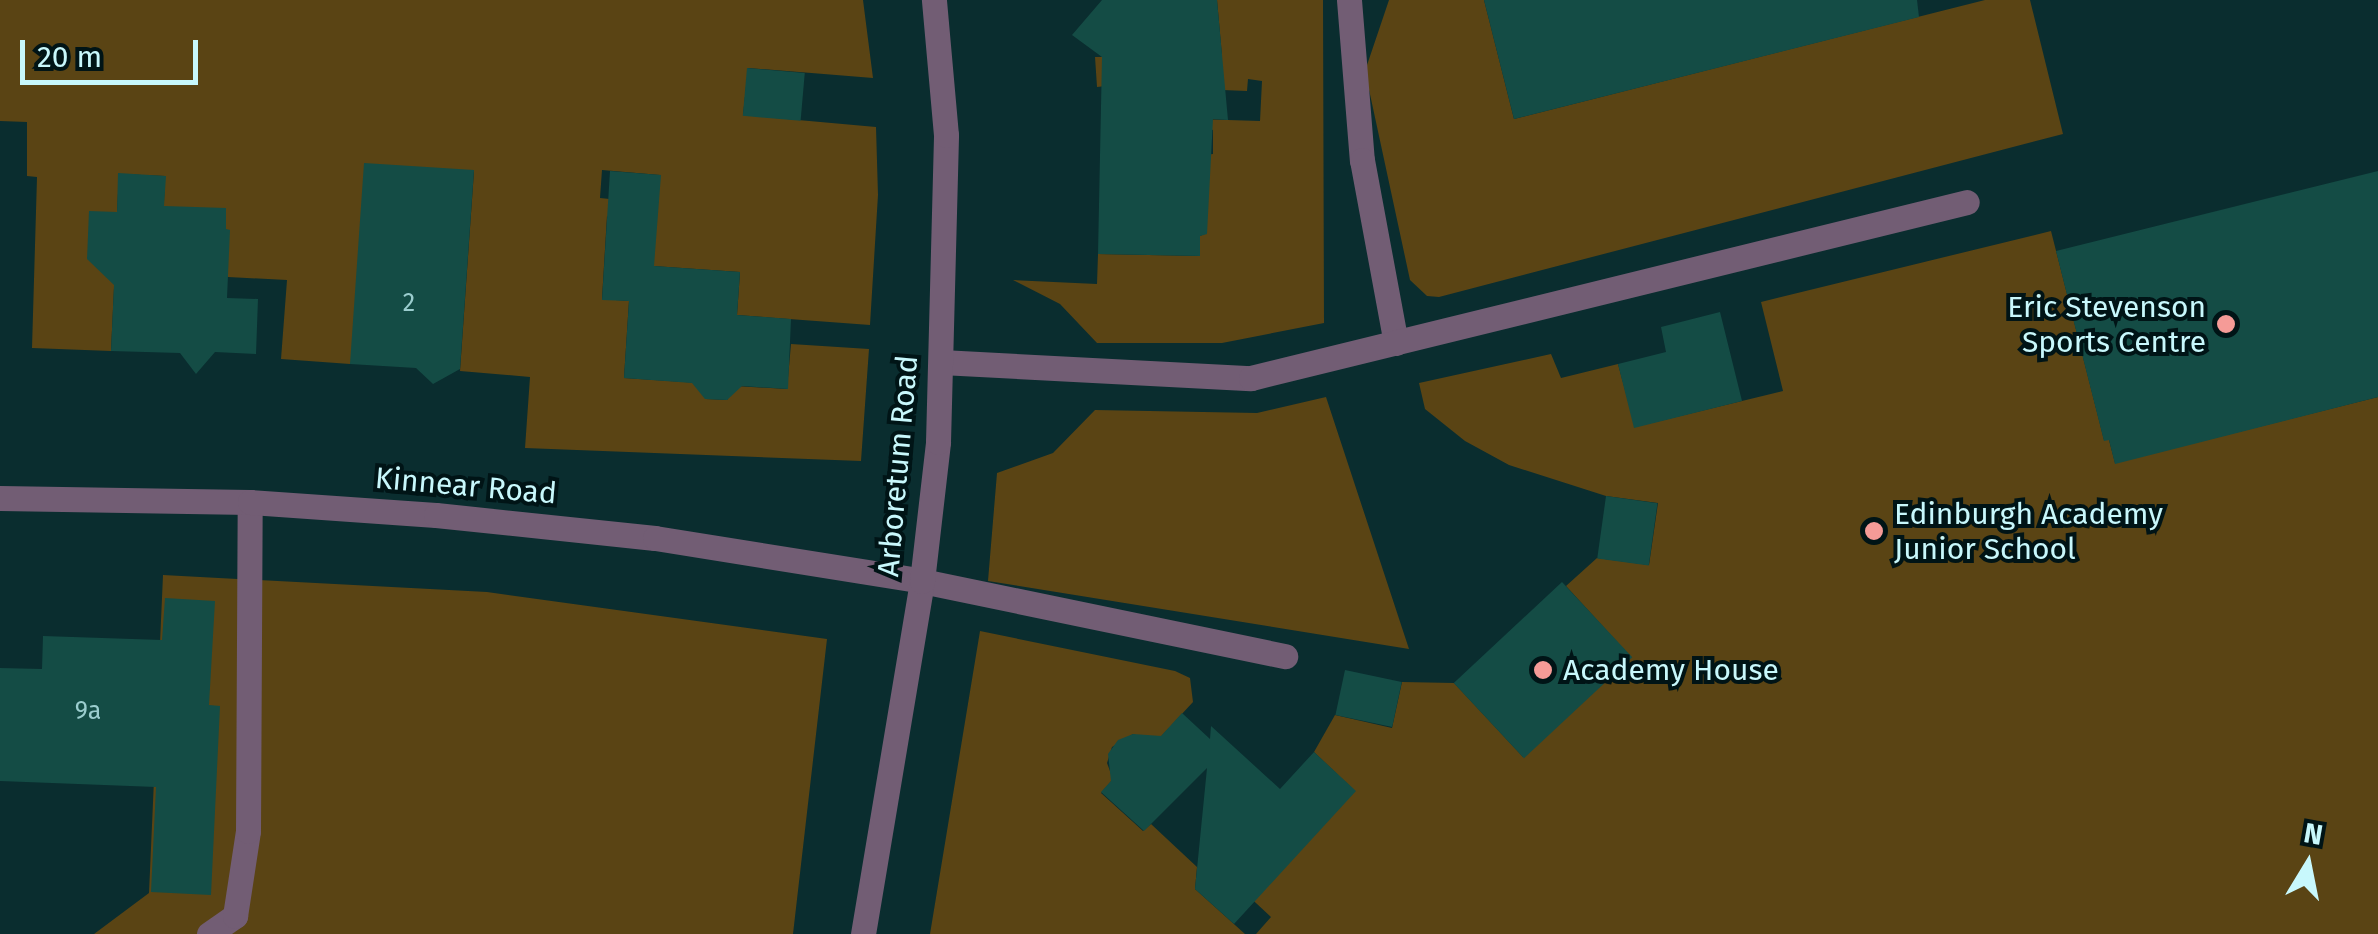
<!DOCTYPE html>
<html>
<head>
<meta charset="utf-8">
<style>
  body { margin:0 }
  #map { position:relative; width:2378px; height:934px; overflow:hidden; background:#0a2d2f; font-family:"Fira Sans",sans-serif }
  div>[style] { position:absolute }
  .green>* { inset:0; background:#5a4414 }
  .building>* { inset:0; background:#144c45; transform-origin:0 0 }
  .lane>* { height:25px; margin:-12.5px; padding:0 12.5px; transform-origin:12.5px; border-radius:12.5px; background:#725d74 }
  .street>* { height:25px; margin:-12.5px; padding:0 12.5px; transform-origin:12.5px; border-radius:12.5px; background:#725d74 }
  .dots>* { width:28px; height:28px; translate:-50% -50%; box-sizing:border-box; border:5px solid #001416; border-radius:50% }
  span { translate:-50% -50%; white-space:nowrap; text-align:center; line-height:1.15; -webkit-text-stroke:8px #001416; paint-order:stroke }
  .number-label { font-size:25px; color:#9bcdce }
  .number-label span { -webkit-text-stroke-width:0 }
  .poi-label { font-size:30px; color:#c8f8fc }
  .right { translate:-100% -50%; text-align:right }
  .left { translate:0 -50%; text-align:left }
  .street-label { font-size:30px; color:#c8f8fc }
  .north { position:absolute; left:2258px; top:814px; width:100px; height:100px; -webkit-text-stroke:8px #001416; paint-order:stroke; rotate:10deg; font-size:28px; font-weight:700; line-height:40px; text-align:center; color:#c8f8fc }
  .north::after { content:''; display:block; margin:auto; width:35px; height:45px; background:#c8f8fc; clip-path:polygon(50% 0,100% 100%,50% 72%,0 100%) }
  .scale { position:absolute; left:20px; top:40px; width:178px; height:45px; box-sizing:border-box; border:5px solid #c8f8fc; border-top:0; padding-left:12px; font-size:30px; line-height:35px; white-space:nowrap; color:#c8f8fc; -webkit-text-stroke:8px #001416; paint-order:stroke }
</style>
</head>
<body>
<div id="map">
  <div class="green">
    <i style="clip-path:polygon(evenodd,0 0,863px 0,873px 78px,748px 68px,743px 115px,876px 127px,878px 195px,870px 325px,737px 315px,740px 272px,653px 266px,607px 216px,602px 299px,629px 301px,624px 378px,699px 383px,706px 399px,727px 400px,735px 386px,787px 389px,791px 344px,869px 349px,861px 461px,525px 448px,530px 377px,460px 371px,474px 171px,350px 364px,281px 359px,287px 280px,228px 277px,163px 227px,165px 176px,119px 174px,117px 212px,98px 212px,115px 267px,111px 351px,32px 348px,37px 177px,27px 176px,27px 122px,0 121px,0 0,602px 170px,660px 175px,658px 204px,600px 198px,602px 170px)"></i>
    <i style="clip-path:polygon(1217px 0,1323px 0,1324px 323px,1222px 343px,1097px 343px,1060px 304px,1013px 280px,1097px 284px,1098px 254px,1199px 256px,1200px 236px,1207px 233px,1201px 155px,1213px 154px,1213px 130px,1202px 128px,1196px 119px,1260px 121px,1262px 81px,1248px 79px,1247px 91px,1198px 89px,1197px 76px,1097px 87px,1095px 57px,1222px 56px)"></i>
    <i style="clip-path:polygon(1389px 0,1484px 0,1514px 119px,1985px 0,2030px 0,2063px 134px,1439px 297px,1427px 296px,1410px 280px,1365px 71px)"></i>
    <i style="clip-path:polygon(2051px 231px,2104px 440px,2109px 440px,2115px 463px,2378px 397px,2378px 934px,1256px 934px,1271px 917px,1242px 890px,1355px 791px,1314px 752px,1335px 715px,1392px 728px,1402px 682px,1454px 683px,1523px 757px,1631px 657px,1566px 586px,1597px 558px,1649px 565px,1658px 503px,1606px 496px,1509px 465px,1465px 441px,1425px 409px,1419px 383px,1551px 354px,1561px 378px,1618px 364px,1635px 427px,1783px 391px,1761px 302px)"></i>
    <i style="clip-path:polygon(1326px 397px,1409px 649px,988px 581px,997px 473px,1053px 453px,1095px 410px,1257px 413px)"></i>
    <i style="clip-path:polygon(163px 575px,487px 592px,827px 639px,793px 934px,94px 934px,149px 893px)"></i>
    <i style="clip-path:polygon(980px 631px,1175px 671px,1190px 678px,1193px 702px,1155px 743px,1133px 734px,1112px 747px,1107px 763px,1113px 779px,1101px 793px,1143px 831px,1151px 824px,1197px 867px,1195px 889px,1245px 934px,930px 934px)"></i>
  </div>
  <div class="building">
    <i style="clip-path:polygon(1102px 0,1217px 0,1228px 120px,1213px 119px,1207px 234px,1200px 236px,1200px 256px,1098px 254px,1102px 57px,1072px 35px)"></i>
    <i style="clip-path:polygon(1484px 0,1917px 0,1919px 17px,1514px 119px)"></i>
    <i style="left:747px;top:68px;width:58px;height:48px;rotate:5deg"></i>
    <i style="clip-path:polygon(364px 163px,474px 170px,460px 369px,433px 384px,416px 368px,350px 364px)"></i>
    <i style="clip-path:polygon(610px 171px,661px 175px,654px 266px,740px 272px,737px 315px,791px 319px,788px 389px,742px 386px,727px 400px,705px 399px,692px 383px,624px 378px,629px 301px,602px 300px)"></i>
    <i style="clip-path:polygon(2378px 171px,2378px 397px,2115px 464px,2109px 440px,2104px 441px,2056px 251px)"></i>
    <i style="clip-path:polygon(118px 173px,166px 176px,164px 206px,226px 208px,226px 229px,230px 230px,227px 298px,258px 299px,256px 354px,215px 352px,196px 374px,180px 353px,111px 351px,114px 285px,87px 259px,89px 211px,117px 212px)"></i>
    <i style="clip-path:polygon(1720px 312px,1742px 401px,1634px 428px,1618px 364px,1666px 352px,1661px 327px)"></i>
    <i style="left:1606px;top:496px;width:52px;height:63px;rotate:8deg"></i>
    <i style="left:1562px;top:582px;width:103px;height:148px;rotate:47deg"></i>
    <i style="clip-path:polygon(165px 598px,215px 601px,209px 705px,220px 706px,211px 895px,151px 892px,156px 787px,0 781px,0 668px,42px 669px,43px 636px,162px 640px)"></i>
    <i style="left:1345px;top:670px;width:58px;height:46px;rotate:12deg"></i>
    <i style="clip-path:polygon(1182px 713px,1210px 739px,1211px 726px,1280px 789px,1314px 752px,1356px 791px,1234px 924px,1195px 889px,1207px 768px,1144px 831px,1101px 792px,1111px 781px,1108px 754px,1118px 740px,1133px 734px,1161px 736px)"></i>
  </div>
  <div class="lane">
    <i style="left:1349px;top:0;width:161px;rotate:85.4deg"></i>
    <i style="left:1362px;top:160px;width:186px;rotate:79.5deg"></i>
    <i style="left:941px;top:362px;width:310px;rotate:3deg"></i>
    <i style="left:1251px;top:378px;width:737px;rotate:-13.81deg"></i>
    <i style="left:922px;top:581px;width:371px;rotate:11.7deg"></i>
    <i style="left:209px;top:934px;width:32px;rotate:-35deg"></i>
    <i style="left:235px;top:916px;width:86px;rotate:-81.3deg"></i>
    <i style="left:248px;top:831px;width:329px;rotate:-89.7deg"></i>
  </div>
  <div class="street">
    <i style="left:0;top:498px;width:250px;rotate:0.9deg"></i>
    <i style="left:250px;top:502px;width:186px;rotate:4deg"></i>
    <i style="left:436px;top:515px;width:220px;rotate:6deg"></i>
    <i style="left:655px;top:538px;width:270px;rotate:9.1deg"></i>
    <i style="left:863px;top:934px;width:358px;rotate:-80.5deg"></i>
    <i style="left:922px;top:581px;width:140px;rotate:-83.4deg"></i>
    <i style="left:938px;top:442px;width:307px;rotate:-88.5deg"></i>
    <i style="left:946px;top:135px;width:136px;rotate:-95.1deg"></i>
  </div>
  <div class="dots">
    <i style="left:2226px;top:324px;background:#f59b97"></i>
    <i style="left:1874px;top:531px;background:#f59b97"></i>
    <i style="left:1543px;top:670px;background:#f59b97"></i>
  </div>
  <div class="number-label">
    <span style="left:409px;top:303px">2</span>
    <span style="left:88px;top:711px">9a</span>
  </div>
  <div class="poi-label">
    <span class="right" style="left:2206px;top:324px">Eric Stevenson<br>Sports Centre</span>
    <span class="left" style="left:1894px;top:531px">Edinburgh Academy<br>Junior School</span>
    <span class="left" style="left:1563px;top:670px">Academy House</span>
  </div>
  <div class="street-label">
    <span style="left:898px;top:466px;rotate:-85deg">Arboretum Road</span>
    <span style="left:466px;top:486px;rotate:5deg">Kinnear Road</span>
  </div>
  <div class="north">N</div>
  <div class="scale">20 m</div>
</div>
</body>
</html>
